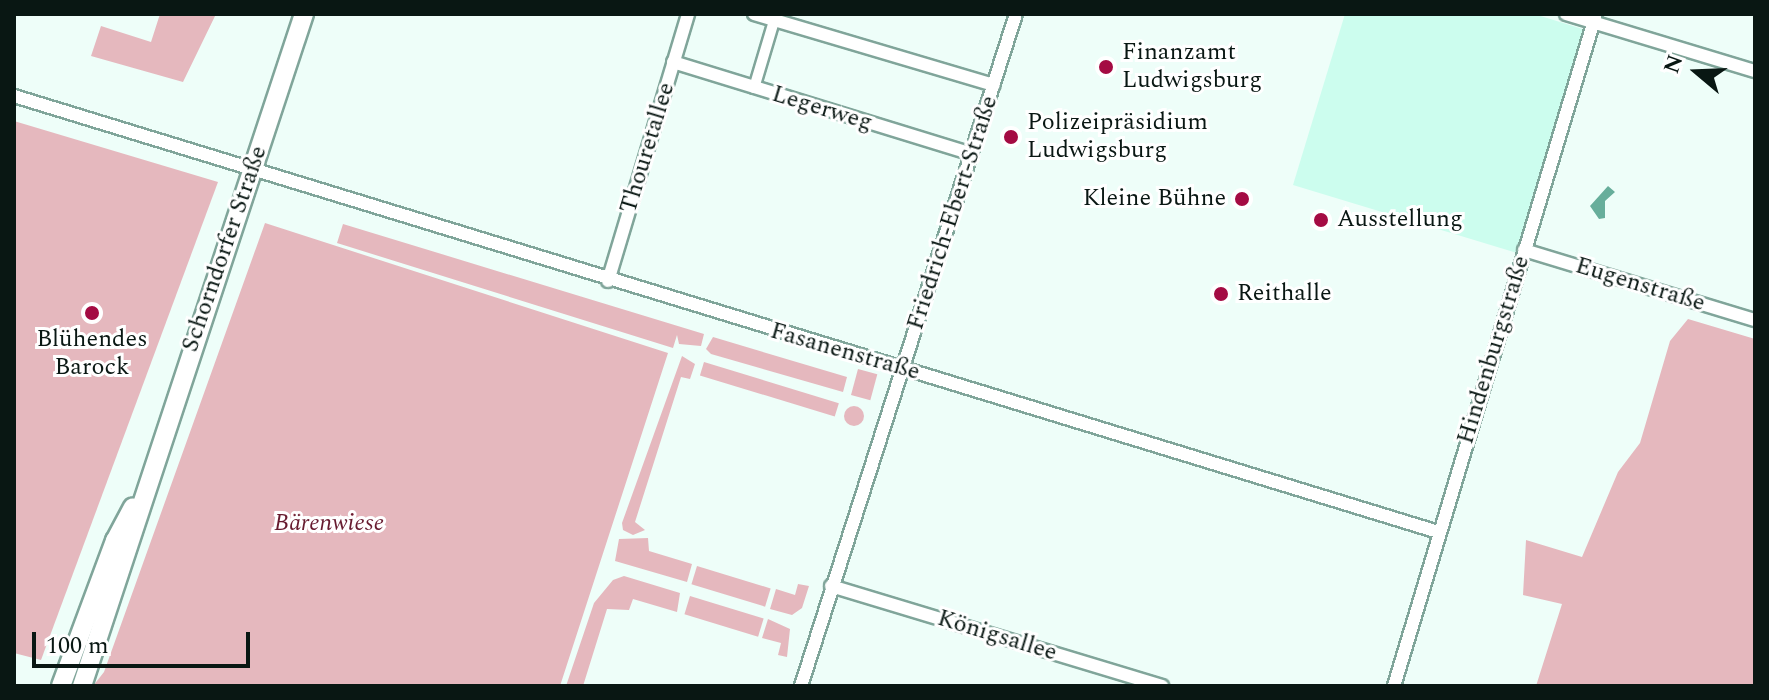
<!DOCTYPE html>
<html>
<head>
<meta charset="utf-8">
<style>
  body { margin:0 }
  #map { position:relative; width:1769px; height:700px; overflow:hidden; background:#eefef9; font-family:Spectral,serif }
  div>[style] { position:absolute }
  .built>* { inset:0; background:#ccfdee }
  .green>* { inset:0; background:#e5b8be; transform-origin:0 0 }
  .round { border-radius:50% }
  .water>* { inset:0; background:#67ae9b }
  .roads { filter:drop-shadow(2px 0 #80a59a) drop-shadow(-2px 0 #80a59a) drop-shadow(0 2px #80a59a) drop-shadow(0 -2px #80a59a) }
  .pedestrian>* { height:10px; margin:-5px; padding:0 5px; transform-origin:5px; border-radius:5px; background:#fff }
  .minor>* { height:12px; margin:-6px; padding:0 6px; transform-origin:6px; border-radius:6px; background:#fff }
  .secondary>* { height:18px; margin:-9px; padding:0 9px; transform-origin:9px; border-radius:9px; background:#fff }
  .dots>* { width:22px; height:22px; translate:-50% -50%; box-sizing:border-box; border:4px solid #fff; border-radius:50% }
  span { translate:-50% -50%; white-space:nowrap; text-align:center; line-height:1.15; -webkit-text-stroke:6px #fff; paint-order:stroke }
  .poi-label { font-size:24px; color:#091713 }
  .left { translate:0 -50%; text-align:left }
  .right { translate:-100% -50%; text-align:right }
  .street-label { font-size:24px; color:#091713 }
  .park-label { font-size:24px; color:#671b2f; font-style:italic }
  .frame { position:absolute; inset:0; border:16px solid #091713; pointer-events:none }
  .north { position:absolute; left:1657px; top:32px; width:80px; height:80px; -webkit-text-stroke:6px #fff; paint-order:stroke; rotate:289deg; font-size:22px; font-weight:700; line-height:32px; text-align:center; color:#091713 }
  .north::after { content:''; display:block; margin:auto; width:28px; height:36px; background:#091713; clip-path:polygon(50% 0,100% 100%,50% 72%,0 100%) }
  .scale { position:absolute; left:32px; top:632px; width:218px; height:36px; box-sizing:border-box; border:4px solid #091713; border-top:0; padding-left:10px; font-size:24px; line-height:28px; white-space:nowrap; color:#091713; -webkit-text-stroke:6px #fff; paint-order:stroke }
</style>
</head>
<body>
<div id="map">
  <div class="built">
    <i style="clip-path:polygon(1345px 14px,1534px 14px,1586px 30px,1517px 253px,1293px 185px)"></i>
  </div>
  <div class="green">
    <i style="clip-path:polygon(160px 14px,216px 14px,183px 82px,91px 56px,101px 26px,151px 42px)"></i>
    <i style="clip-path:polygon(14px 121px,218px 182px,41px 660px,14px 653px)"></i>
    <i style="clip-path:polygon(265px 223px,668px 353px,560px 686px,93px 686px,104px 672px)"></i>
    <i style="clip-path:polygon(343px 224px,704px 334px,701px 346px,679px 344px,677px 335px,673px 348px,337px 243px)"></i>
    <i style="clip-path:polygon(1688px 319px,1755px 339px,1755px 686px,1536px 686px,1562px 604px,1523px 595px,1526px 540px,1582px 557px,1618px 472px,1640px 443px,1670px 341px)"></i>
    <i style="clip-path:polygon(713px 337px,847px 377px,843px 392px,711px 354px,706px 349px)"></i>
    <i style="clip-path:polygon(682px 356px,695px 364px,690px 379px,681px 377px,635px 522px,645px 530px,633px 535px,623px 530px,622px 523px)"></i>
    <i style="left:704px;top:362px;width:141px;height:14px;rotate:17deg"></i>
    <i style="left:858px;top:369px;width:20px;height:27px;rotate:15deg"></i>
    <i class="round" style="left:844px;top:406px;width:20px;height:20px"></i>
    <i style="clip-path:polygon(648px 538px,649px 551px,692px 564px,687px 582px,615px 561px,619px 539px)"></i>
    <i style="left:697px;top:566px;width:77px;height:19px;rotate:17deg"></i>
    <i style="clip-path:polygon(624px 576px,680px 593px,677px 612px,633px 599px,629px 610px,607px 609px,583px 686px,566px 686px,594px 603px,613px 580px)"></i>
    <i style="clip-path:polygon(798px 584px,809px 586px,802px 608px,792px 615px,770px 609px,776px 589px,795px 595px)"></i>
    <i style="left:690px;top:596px;width:77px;height:19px;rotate:17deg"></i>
    <i style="clip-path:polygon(768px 619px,790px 629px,787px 657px,778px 655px,781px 643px,762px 638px)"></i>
  </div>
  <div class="water">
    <i style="clip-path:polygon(1608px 186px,1615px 192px,1605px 201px,1605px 218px,1599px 219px,1590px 206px)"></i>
  </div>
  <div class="roads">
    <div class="pedestrian">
      <i style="left:754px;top:88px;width:77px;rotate:-73.4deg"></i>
    </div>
    <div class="minor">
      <i style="left:754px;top:14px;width:250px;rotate:16.5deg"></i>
      <i style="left:1566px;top:14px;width:197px;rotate:16.8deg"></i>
      <i style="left:673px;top:62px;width:313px;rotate:17.1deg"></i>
      <i style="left:14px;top:96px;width:1489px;rotate:17.02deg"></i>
      <i style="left:1524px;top:250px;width:241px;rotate:16.9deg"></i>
      <i style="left:608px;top:281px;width:279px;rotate:-73.3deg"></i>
      <i style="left:831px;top:586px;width:346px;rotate:16.8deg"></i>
      <i style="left:801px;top:686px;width:706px;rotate:-72.26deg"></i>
      <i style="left:1394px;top:686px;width:702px;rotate:-73.27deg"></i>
    </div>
    <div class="secondary">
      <i style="left:61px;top:686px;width:155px;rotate:-69.6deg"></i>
      <i style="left:115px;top:541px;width:38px;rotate:-62deg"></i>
      <i style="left:82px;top:686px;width:708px;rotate:-71.72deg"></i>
    </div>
  </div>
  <div class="dots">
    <i style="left:1106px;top:67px;background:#a40b43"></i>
    <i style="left:1011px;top:137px;background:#a40b43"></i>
    <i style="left:1242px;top:199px;background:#a40b43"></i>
    <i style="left:1321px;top:220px;background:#a40b43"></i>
    <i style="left:1221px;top:294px;background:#a40b43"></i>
    <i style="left:92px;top:313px;background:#a40b43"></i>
  </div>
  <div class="poi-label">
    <span class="left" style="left:1122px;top:67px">Finanzamt<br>Ludwigsburg</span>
    <span class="left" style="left:1027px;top:137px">Polizeipräsidium<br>Ludwigsburg</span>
    <span class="right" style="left:1226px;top:199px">Kleine Bühne</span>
    <span class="left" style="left:1337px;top:220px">Ausstellung</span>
    <span class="left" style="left:1237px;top:294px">Reithalle</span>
    <span style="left:92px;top:354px">Blühendes<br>Barock</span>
  </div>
  <div class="street-label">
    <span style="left:822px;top:109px;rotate:17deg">Legerweg</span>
    <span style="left:648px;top:148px;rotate:-73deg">Thouretallee</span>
    <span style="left:953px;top:213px;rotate:-72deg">Friedrich-Ebert-Straße</span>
    <span style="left:225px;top:249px;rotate:-71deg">Schorndorfer Straße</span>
    <span style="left:1640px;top:285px;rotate:17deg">Eugenstraße</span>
    <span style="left:1494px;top:350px;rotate:-73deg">Hindenburgstraße</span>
    <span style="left:845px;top:352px;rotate:16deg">Fasanenstraße</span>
    <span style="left:997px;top:636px;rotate:17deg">Königsallee</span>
  </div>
  <div class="park-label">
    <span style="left:329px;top:524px">Bärenwiese</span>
  </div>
  <div class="frame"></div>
  <div class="north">N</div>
  <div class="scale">100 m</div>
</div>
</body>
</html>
